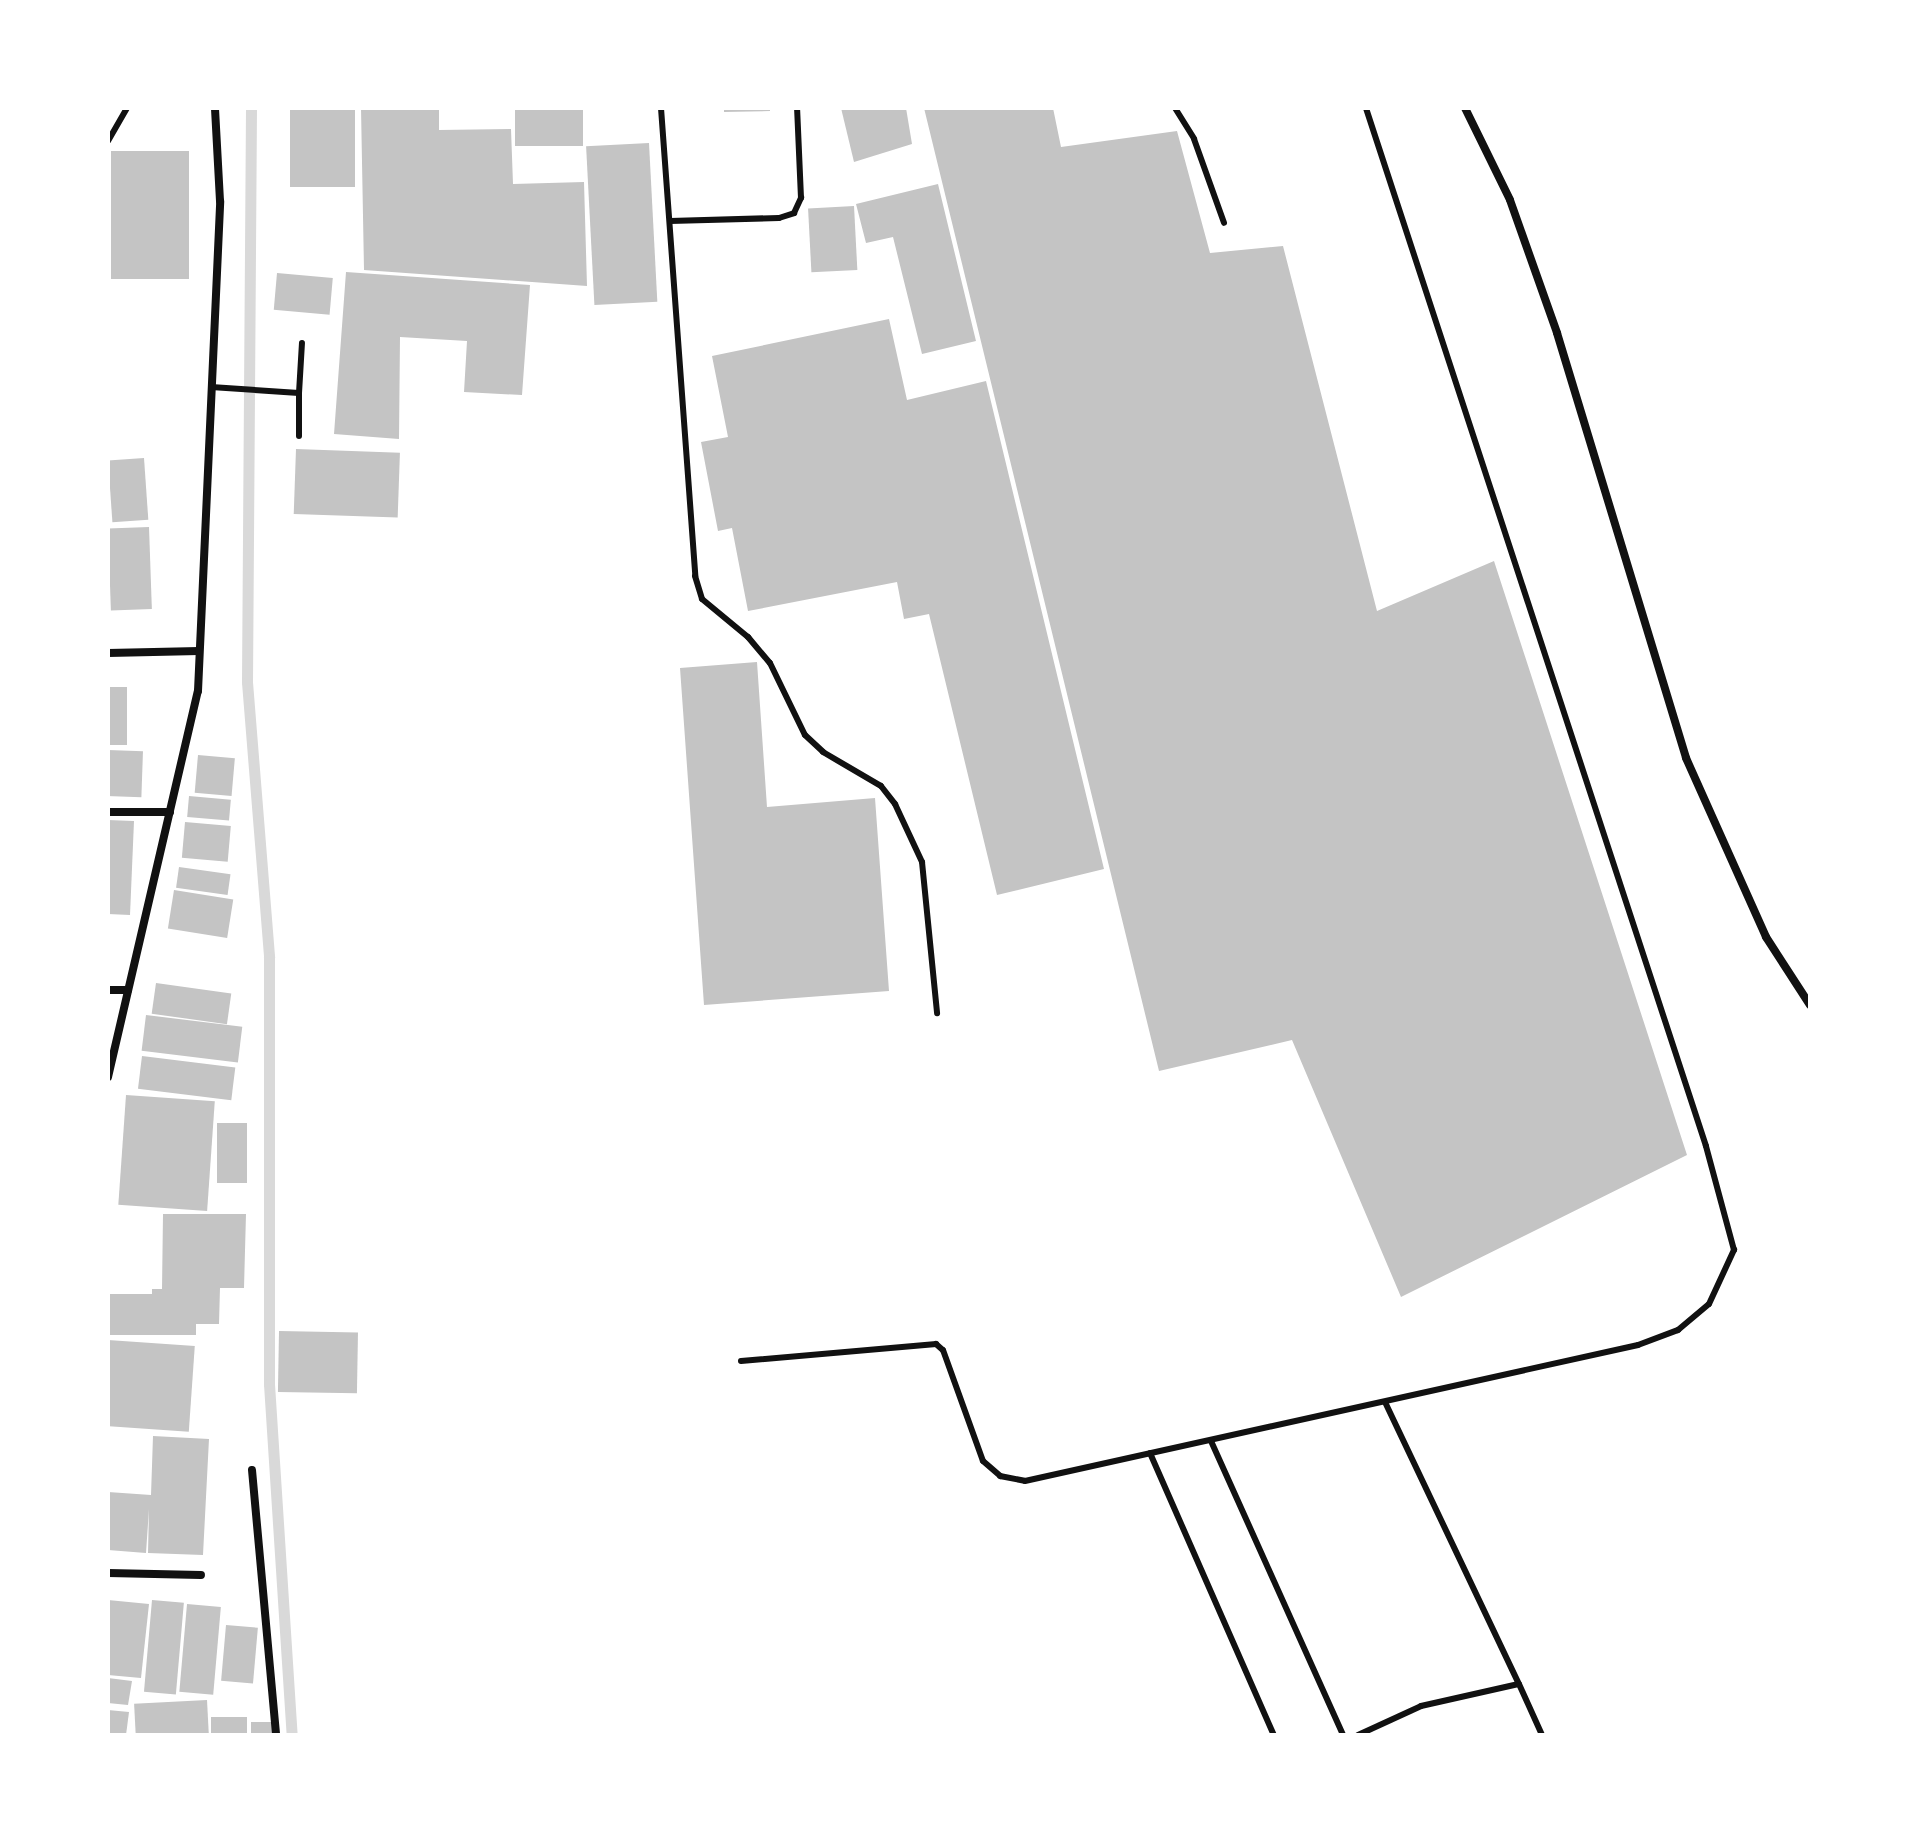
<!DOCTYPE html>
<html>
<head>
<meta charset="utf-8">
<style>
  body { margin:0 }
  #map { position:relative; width:1918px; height:1843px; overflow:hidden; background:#fff; font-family:Karla,sans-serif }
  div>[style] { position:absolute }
  .stream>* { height:11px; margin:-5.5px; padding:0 5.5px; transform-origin:5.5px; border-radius:5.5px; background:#d9d9d9 }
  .building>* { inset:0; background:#c4c4c4; transform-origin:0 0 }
  .service>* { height:6px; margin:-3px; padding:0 3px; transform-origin:3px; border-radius:3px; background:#111 }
  .minor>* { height:8px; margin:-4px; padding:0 4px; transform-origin:4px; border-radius:4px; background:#111 }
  span { translate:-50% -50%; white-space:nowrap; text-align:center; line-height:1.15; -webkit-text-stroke:8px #fff; paint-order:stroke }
  .frame { position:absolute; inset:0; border:110px solid #fff; pointer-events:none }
</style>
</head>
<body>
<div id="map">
  <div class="stream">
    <i style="left:251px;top:108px;width:574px;rotate:90.4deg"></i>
    <i style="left:247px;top:682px;width:276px;rotate:85.4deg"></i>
    <i style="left:269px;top:957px;width:427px;rotate:90deg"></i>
    <i style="left:269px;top:1384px;width:352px;rotate:86.3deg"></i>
  </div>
  <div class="building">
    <i style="left:290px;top:108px;width:65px;height:79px"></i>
    <i style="clip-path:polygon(361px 108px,439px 108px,439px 130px,511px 129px,513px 184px,584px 182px,587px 286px,364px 270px)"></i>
    <i style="left:515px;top:108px;width:68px;height:38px"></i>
    <i style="clip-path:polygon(724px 108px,770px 108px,770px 111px,724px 112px)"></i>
    <i style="clip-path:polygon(841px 108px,906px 108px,912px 144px,854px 162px)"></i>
    <i style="clip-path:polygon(924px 108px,1053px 108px,1061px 147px,1177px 131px,1210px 253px,1283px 246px,1377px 611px,1494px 561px,1687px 1155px,1401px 1297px,1292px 1040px,1159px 1071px)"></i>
    <i style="left:649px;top:143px;width:159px;height:63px;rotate:87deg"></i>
    <i style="left:111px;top:151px;width:78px;height:128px"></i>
    <i style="clip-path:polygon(938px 184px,976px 341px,922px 354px,893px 237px,866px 243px,856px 204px)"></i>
    <i style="left:854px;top:206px;width:64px;height:46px;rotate:87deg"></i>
    <i style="clip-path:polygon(346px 272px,530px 285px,522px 395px,464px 392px,467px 341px,400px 337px,399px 439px,334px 434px)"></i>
    <i style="left:277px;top:273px;width:56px;height:37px;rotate:5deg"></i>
    <i style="clip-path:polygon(889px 319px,907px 400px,986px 381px,1104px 869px,997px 895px,929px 614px,904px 619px,897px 582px,748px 611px,732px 528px,718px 531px,701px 442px,728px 437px,712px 356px)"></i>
    <i style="left:296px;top:449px;width:104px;height:65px;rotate:2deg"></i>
    <i style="left:144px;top:458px;width:62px;height:36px;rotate:86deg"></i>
    <i style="left:149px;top:527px;width:82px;height:41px;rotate:88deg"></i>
    <i style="clip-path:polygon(757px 662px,767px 807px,875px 798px,889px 991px,704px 1005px,680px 668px)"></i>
    <i style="left:108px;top:687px;width:19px;height:58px"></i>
    <i style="left:108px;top:750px;width:35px;height:46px;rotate:2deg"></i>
    <i style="left:198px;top:755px;width:37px;height:38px;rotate:5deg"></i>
    <i style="left:189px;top:796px;width:42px;height:21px;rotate:5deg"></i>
    <i style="clip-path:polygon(108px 820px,134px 821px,130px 915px,108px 914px)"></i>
    <i style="left:185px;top:822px;width:46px;height:36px;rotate:5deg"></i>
    <i style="left:179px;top:867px;width:52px;height:21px;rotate:8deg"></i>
    <i style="left:174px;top:890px;width:60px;height:39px;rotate:9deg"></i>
    <i style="left:156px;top:983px;width:76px;height:31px;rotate:8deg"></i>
    <i style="left:146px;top:1015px;width:97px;height:36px;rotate:7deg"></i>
    <i style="left:142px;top:1056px;width:94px;height:33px;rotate:7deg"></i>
    <i style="left:126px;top:1095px;width:89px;height:110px;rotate:4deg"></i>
    <i style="left:217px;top:1123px;width:30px;height:60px"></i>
    <i style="clip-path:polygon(163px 1214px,246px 1214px,244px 1288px,220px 1288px,219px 1324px,196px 1324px,196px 1335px,108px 1335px,108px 1294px,152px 1294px,152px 1289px,162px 1289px)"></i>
    <i style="left:279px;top:1331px;width:79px;height:61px;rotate:1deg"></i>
    <i style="left:108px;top:1340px;width:87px;height:86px;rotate:4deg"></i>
    <i style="clip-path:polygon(153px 1436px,209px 1439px,203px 1555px,148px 1553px,149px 1509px,146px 1553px,108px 1550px,108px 1492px,151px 1495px)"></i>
    <i style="clip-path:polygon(108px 1600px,149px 1604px,141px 1678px,108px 1675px)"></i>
    <i style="left:152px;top:1600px;width:32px;height:92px;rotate:5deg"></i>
    <i style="left:187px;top:1604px;width:34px;height:88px;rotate:5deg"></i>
    <i style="left:226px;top:1625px;width:32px;height:56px;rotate:5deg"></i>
    <i style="clip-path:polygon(108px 1678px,132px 1681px,128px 1705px,108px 1703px)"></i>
    <i style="left:207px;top:1700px;width:35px;height:73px;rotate:87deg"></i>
    <i style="clip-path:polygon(108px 1710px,129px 1712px,126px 1735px,108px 1733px)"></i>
    <i style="left:247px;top:1717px;width:18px;height:36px;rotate:90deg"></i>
    <i style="left:273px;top:1722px;width:13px;height:22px;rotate:90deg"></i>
  </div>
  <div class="service">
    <i style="left:661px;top:108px;width:469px;rotate:85.8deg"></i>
    <i style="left:695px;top:576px;width:24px;rotate:73deg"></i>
    <i style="left:702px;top:599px;width:60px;rotate:39.6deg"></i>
    <i style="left:748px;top:637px;width:34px;rotate:50deg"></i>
    <i style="left:770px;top:663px;width:80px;rotate:64.1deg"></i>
    <i style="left:805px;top:735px;width:25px;rotate:43deg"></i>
    <i style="left:823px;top:752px;width:67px;rotate:30.4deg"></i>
    <i style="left:881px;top:786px;width:23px;rotate:52deg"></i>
    <i style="left:895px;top:804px;width:64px;rotate:65deg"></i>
    <i style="left:922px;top:862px;width:152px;rotate:84.3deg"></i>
    <i style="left:1175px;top:108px;width:36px;rotate:58deg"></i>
    <i style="left:1194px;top:139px;width:89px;rotate:70.3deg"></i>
    <i style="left:108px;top:141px;width:38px;rotate:-60deg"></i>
    <i style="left:670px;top:221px;width:109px;rotate:-1.6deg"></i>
    <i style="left:779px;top:218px;width:16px;rotate:-18deg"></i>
    <i style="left:794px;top:213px;width:17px;rotate:-65deg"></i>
    <i style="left:801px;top:198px;width:90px;rotate:-92.5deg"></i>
    <i style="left:211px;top:387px;width:88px;rotate:3.9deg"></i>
    <i style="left:299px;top:393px;width:43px;rotate:90deg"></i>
    <i style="left:299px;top:393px;width:50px;rotate:-86.6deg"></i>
    <i style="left:741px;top:1361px;width:196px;rotate:-5deg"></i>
    <i style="left:936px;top:1344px;width:9px;rotate:41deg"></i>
    <i style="left:943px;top:1350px;width:118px;rotate:70.2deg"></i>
    <i style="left:983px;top:1461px;width:23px;rotate:41deg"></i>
    <i style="left:1000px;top:1476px;width:25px;rotate:11deg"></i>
    <i style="left:1025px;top:1481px;width:628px;rotate:-12.51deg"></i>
    <i style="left:1638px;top:1345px;width:43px;rotate:-20.6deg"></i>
    <i style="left:1678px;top:1330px;width:40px;rotate:-40deg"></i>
    <i style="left:1709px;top:1304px;width:60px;rotate:-65.2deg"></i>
    <i style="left:1734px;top:1250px;width:108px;rotate:-105.1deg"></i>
    <i style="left:1706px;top:1146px;width:1092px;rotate:-108.14deg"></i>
    <i style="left:1385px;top:1402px;width:312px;rotate:64.6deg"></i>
    <i style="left:1211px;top:1441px;width:322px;rotate:65.8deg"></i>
    <i style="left:1150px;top:1453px;width:308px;rotate:66.3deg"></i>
    <i style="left:1358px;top:1735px;width:69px;rotate:-24.7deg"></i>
    <i style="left:1421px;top:1706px;width:100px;rotate:-12.7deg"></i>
    <i style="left:1519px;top:1684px;width:56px;rotate:65.7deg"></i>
  </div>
  <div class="minor">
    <i style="left:1465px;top:108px;width:102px;rotate:63.9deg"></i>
    <i style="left:1510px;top:200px;width:141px;rotate:70.5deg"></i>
    <i style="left:1557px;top:333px;width:444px;rotate:73.1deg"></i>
    <i style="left:1686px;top:758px;width:196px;rotate:65.9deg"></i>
    <i style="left:1766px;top:937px;width:81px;rotate:57.1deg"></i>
    <i style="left:108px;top:653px;width:91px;rotate:-1.3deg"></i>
    <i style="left:108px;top:812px;width:62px"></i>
    <i style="left:108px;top:990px;width:20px"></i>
    <i style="left:108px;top:1077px;width:396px;rotate:-76.9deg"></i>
    <i style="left:198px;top:691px;width:490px;rotate:-87.4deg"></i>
    <i style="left:220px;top:201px;width:93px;rotate:-93.1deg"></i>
    <i style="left:252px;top:1470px;width:266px;rotate:84.8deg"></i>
    <i style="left:108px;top:1573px;width:93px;rotate:1.2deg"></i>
  </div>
  <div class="frame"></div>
</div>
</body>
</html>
